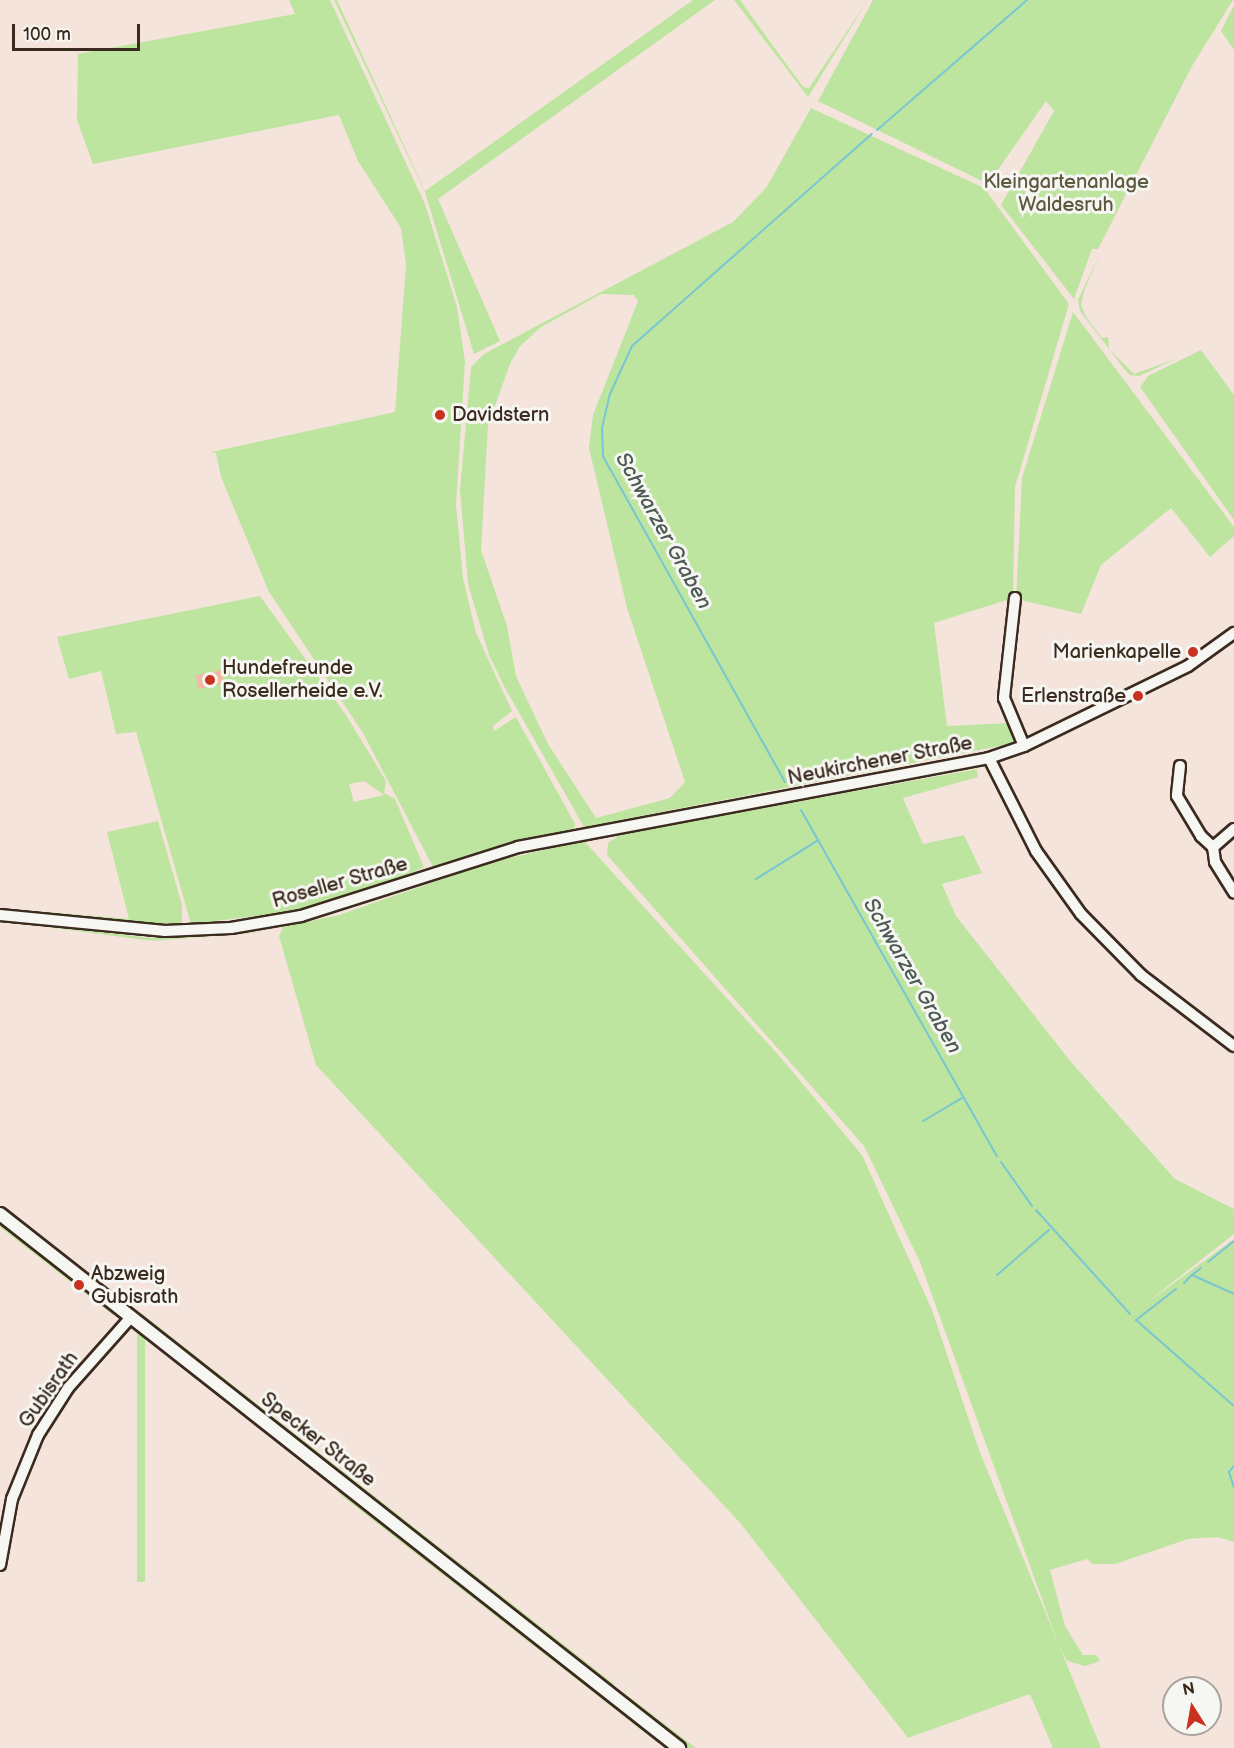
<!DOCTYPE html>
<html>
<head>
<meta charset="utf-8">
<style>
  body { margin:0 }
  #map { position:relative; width:1234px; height:1748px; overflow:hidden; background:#f4e4db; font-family:"Balsamiq Sans",sans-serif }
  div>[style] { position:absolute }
  .green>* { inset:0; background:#bee5a0; transform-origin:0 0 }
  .stream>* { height:2px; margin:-1px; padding:0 1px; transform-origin:1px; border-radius:1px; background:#77c6d2 }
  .building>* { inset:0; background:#f1baa6; transform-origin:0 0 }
  .roads { filter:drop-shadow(2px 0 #3b2a1e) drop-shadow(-2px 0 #3b2a1e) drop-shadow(0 2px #3b2a1e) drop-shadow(0 -2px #3b2a1e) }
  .minor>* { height:10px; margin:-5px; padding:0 5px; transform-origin:5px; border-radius:5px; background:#f6f6f2 }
  .major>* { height:12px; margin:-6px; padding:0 6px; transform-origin:6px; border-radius:6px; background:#f6f6f2 }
  .dots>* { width:16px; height:16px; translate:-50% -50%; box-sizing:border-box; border:3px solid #f6f6f2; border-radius:50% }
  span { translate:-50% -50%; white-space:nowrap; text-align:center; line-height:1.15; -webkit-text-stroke:6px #f6f6f2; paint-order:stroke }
  .park-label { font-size:20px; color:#5c593e }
  .poi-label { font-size:20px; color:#3b2a1e }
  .left { translate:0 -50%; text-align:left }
  .right { translate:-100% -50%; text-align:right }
  .street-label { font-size:20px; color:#3b2a1e }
  .water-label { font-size:21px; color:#4d5954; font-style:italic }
  .north { position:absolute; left:1162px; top:1676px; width:60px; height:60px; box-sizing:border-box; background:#f6f6f2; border:2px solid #aba49d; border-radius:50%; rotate:349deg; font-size:16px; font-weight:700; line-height:24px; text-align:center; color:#3b2a1e }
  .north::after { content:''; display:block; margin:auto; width:21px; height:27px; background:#c8321e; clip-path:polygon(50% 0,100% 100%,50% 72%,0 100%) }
  .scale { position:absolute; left:12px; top:24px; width:128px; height:27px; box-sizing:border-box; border:3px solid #3b2a1e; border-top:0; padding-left:8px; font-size:18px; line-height:21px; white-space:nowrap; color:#3b2a1e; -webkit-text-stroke:4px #f6f6f2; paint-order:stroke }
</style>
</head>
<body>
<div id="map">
  <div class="green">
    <i style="clip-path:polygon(289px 0,330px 0,425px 204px,457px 307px,465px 362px,456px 505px,463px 578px,476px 633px,512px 711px,493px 726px,494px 731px,516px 717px,575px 824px,574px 829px,516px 840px,433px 867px,363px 733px,269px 592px,221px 477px,216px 453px,211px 452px,395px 412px,406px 264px,401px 228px,358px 161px,339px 115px,93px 164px,77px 120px,78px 54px,295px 14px)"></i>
    <i style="clip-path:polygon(334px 0,337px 0,425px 191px,693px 0,715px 0,438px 199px,500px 341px,474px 354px,425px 192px)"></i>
    <i style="clip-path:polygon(734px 0,740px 0,803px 87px,809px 88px,868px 0,808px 97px)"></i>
    <i style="clip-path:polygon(873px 0,1233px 0,1192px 66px,1098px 249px,1092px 249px,1074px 299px,1001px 205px,1054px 111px,1046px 101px,988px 184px,818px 101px)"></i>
    <i style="clip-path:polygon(1234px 5px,1234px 50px,1221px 31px)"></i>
    <i style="clip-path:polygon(evenodd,811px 108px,984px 188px,1069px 304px,1015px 487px,1013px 598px,934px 623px,947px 726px,1011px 723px,1015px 743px,584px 827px,505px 688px,489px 655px,468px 584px,460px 490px,471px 367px,484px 354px,733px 222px,766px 188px,811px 108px,601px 294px,634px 295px,638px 301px,593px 415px,589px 448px,627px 608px,685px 782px,670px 798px,596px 818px,548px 744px,516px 676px,507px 626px,481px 550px,488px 425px,510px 364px,520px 346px,541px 327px,601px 294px)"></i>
    <i style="clip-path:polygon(1100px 254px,1084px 291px,1081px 305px,1086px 317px,1102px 338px,1108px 337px,1109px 349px,1134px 374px,1176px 359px,1139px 376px,1130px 375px,1125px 370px,1080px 311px,1078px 300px)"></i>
    <i style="clip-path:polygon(1073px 312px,1234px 527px,1234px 536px,1210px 557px,1171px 508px,1101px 565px,1081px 614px,1016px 599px,1022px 478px)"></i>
    <i style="clip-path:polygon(1201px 350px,1234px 395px,1234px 520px,1140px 387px,1148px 376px)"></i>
    <i style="clip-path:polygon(evenodd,260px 596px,346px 715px,386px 781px,384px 793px,395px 799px,424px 867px,397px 880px,289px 912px,191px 924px,136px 732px,116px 734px,101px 671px,69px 679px,57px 637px,260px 596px,364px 781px,384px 795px,354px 802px,349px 784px,364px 781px)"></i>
    <i style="clip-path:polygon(977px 769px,978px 777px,903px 798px,923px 844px,964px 835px,982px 873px,942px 884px,956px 916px,1071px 1062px,1175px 1179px,1234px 1209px,1234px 1234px,1145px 1304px,1234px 1239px,1234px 1542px,1217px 1537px,1188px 1539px,1115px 1564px,1093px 1564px,1087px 1559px,1050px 1570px,1065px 1626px,1083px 1655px,1096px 1655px,1100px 1661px,1085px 1666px,1067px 1661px,1059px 1646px,920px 1262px,864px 1146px,607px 855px,608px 843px,621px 834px)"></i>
    <i style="clip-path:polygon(158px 821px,182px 905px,182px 924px,115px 922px,0 908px,129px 919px,107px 832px)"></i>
    <i style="clip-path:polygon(584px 841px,782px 1059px,862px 1155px,932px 1310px,979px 1450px,1101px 1748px,1053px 1748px,1030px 1694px,908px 1738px,741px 1524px,316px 1065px,279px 936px,283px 927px,339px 915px,491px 862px)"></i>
    <i style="clip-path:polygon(0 921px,151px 938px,267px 932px,153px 941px)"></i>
    <i style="clip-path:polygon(0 1220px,111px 1308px,113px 1315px,0 1227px)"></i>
    <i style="clip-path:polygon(141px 1313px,614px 1684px,606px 1686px,140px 1319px)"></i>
    <i style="left:137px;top:1334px;width:8px;height:248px"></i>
    <i style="clip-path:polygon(341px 1488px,658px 1737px,658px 1743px,337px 1492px)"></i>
    <i style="clip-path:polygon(629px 1675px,624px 1693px,696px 1748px,685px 1748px,622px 1698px)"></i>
  </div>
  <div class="stream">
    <i style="left:877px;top:130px;width:198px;rotate:-40.9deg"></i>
    <i style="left:785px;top:782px;width:373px;rotate:-119.2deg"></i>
    <i style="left:603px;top:456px;width:28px;rotate:-92deg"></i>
    <i style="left:602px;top:428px;width:35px;rotate:-77deg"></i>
    <i style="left:610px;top:394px;width:53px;rotate:-65.4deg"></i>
    <i style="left:632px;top:346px;width:320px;rotate:-41.5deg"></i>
    <i style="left:801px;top:810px;width:398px;rotate:60.5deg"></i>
    <i style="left:756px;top:879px;width:72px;rotate:-31.9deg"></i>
    <i style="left:923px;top:1121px;width:45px;rotate:-30.5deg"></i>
    <i style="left:1001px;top:1162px;width:54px;rotate:54.8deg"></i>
    <i style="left:1036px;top:1210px;width:140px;rotate:47.9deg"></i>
    <i style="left:1208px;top:1262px;width:33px;rotate:-39deg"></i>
    <i style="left:997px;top:1275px;width:69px;rotate:-40.9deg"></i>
    <i style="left:1192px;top:1275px;width:11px;rotate:-38deg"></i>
    <i style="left:1184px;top:1283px;width:11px;rotate:-45deg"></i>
    <i style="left:1192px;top:1275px;width:46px;rotate:24.3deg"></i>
    <i style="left:1176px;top:1289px;width:51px;rotate:142.2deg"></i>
    <i style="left:1136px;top:1320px;width:130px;rotate:41.3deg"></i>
    <i style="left:1234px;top:1466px;width:8px;rotate:130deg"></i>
    <i style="left:1229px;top:1472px;width:16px;rotate:72deg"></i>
  </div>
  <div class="building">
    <i style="left:221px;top:670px;width:14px;height:26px;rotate:78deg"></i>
  </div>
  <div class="roads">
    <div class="minor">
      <i style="left:1015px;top:598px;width:101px;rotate:96.3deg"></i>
      <i style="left:1004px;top:698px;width:52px;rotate:67.4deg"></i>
      <i style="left:989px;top:758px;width:104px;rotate:63.2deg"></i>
      <i style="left:1036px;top:851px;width:77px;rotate:54.5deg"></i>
      <i style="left:1081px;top:914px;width:86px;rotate:45.5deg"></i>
      <i style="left:1141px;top:975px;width:117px;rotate:37.4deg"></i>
      <i style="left:1180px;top:766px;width:30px;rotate:96deg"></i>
      <i style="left:1177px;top:796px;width:47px;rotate:59deg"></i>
      <i style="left:1201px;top:836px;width:16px;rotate:43deg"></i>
      <i style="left:1234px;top:829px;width:28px;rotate:139deg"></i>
      <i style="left:1213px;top:847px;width:15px;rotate:82deg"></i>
      <i style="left:1215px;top:862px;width:36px;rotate:58deg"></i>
      <i style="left:0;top:915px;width:166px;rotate:5.5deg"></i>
      <i style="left:165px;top:931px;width:66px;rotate:-2.6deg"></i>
      <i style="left:231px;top:928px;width:71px;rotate:-9.7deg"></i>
      <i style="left:301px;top:916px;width:228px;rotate:-17.6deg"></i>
      <i style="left:518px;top:847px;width:479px;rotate:-10.7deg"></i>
      <i style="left:989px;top:758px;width:37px;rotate:-19deg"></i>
      <i style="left:1024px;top:746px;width:182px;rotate:-26deg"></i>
      <i style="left:1188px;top:666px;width:57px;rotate:-35.7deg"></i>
      <i style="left:0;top:1565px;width:67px;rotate:-79.7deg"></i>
      <i style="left:12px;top:1499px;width:69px;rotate:-67.9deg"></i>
      <i style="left:38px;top:1435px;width:56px;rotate:-57.4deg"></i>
      <i style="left:68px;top:1388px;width:95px;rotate:-48.4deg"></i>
    </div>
    <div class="major">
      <i style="left:0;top:1214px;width:864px;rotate:38.18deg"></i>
    </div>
  </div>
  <div class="dots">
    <i style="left:440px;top:415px;background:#c8321e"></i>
    <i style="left:1193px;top:652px;background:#c8321e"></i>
    <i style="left:210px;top:680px;background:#c8321e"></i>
    <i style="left:1138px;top:696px;background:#c8321e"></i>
    <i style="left:79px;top:1285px;background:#c8321e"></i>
  </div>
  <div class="park-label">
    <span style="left:1066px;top:194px">Kleingartenanlage<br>Waldesruh</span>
  </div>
  <div class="poi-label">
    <span class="left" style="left:452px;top:415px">Davidstern</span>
    <span class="right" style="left:1181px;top:652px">Marienkapelle</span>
    <span class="left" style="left:222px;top:680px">Hundefreunde<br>Rosellerheide e.V.</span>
    <span class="right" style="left:1126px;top:696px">Erlenstraße</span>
    <span class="left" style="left:91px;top:1286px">Abzweig<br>Gubisrath</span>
  </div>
  <div class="street-label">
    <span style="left:880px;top:761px;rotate:-11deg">Neukirchener Straße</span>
    <span style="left:340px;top:883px;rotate:-16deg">Roseller Straße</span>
    <span style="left:49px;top:1390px;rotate:-55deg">Gubisrath</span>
    <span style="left:318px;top:1440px;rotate:38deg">Specker Straße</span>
  </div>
  <div class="water-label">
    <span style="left:663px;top:531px;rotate:61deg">Schwarzer Graben</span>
    <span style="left:912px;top:976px;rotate:60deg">Schwarzer Graben</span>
  </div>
  <div class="north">N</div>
  <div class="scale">100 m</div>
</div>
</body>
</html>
